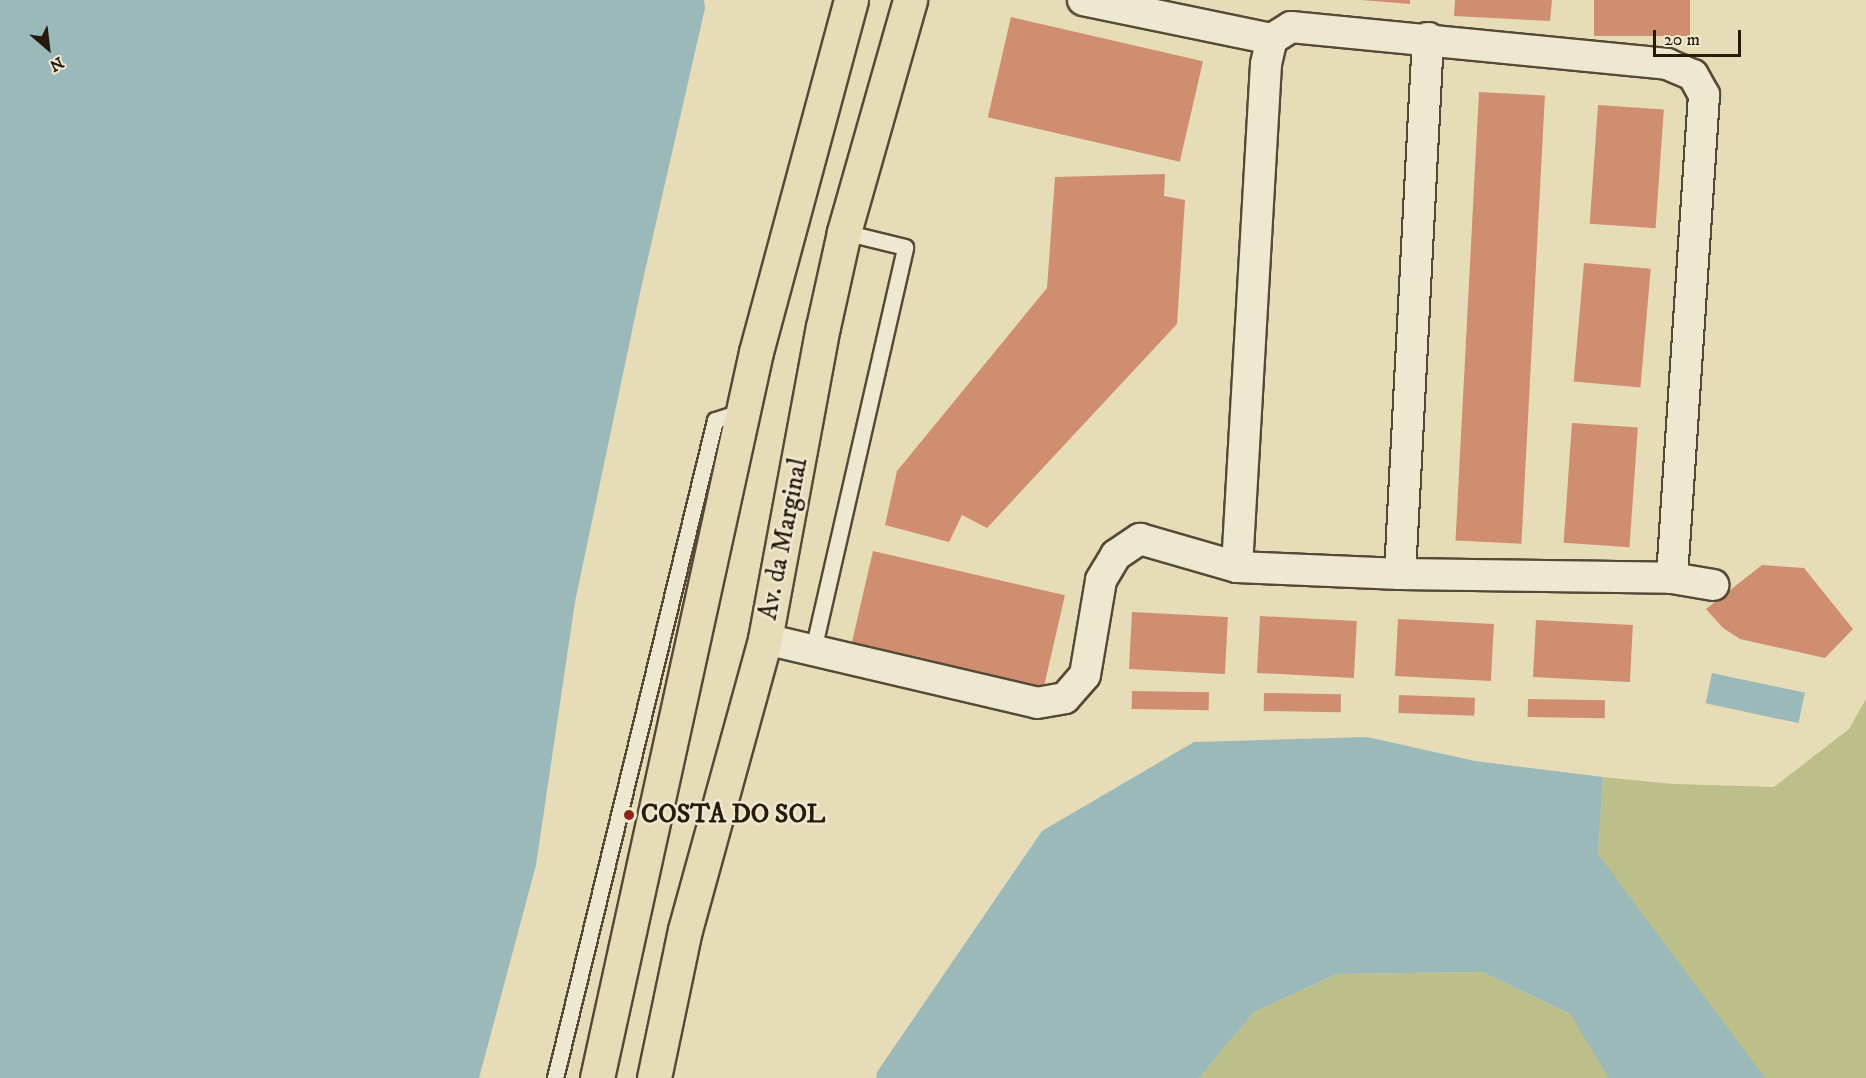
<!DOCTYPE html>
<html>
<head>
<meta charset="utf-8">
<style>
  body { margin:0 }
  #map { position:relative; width:1866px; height:1078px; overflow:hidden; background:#e7dcb8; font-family:"IM FELL DW Pica",serif }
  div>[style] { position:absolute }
  .green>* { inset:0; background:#bcbf8a }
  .water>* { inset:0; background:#9bb9b9; transform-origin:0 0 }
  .building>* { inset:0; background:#d08e70; transform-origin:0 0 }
  .roads { filter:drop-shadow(2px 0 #564a36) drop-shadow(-2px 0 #564a36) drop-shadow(0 2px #564a36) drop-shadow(0 -2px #564a36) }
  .lane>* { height:15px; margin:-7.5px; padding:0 7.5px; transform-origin:7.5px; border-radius:7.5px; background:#efe8d1 }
  .street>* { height:30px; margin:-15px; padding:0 15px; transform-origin:15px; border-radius:15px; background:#efe8d1 }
  .primary>* { height:33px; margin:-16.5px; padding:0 16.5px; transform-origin:16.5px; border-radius:16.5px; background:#e7dcb8 }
  .dots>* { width:16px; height:16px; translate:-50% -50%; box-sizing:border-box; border:3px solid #efe8d1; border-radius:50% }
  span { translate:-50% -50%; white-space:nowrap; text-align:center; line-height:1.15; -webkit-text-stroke:5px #efe8d1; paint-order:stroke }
  .street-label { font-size:26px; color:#261a0a }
  .poi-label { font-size:26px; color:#261a0a; font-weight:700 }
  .left { translate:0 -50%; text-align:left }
  .north { position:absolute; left:18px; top:18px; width:60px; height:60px; -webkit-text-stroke:4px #efe8d1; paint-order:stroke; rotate:152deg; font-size:16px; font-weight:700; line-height:24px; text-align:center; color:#261a0a }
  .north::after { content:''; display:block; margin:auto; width:21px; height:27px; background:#261a0a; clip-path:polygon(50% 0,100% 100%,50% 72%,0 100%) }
  .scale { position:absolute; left:1653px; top:30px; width:88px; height:27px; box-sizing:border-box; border:3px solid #261a0a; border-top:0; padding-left:8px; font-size:18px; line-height:21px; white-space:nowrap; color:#261a0a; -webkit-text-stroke:4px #efe8d1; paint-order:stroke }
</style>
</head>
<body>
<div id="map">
  <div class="green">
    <i style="clip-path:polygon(1866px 699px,1866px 1078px,1199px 1078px,1254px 1012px,1337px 974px,1482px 972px,1570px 1014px,1598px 854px,1603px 777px,1673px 784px,1774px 787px,1849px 729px)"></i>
  </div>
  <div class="water">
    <i style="clip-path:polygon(0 0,704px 0,705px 8px,640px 293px,575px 602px,536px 865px,479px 1078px,0 1078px)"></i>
    <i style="left:1712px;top:673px;width:95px;height:31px;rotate:12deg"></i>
    <i style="clip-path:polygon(1367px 737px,1475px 761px,1603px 777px,1598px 854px,1765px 1078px,1609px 1078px,1570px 1014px,1482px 972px,1337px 974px,1254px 1012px,1199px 1078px,876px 1078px,877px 1072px,1042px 831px,1194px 742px)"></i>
  </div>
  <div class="building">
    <i style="clip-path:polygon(1361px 0,1410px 0,1410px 4px)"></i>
    <i style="clip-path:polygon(1455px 0,1552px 0,1550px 21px,1454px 16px)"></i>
    <i style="left:1594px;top:0;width:96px;height:36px"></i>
    <i style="left:1011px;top:17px;width:197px;height:103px;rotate:13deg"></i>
    <i style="left:1479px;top:92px;width:66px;height:449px;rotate:3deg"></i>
    <i style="left:1598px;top:105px;width:66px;height:119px;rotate:4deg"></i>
    <i style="clip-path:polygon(1165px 174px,1164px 196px,1185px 200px,1177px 324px,987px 528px,962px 515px,949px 542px,885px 525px,897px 471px,1047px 288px,1055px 177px)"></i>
    <i style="left:1584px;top:263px;width:67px;height:119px;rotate:5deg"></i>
    <i style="left:1572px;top:423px;width:66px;height:120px;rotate:4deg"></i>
    <i style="left:873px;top:551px;width:197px;height:103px;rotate:13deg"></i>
    <i style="clip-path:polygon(1762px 565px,1804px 568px,1853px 629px,1825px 658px,1740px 639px,1723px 628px,1706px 609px)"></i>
    <i style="left:1132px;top:612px;width:96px;height:57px;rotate:3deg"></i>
    <i style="left:1260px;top:616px;width:97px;height:57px;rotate:3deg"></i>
    <i style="left:1398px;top:619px;width:96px;height:57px;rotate:3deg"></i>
    <i style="left:1536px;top:620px;width:97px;height:57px;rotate:3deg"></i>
    <i style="left:1132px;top:691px;width:77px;height:18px;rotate:1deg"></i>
    <i style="left:1264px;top:693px;width:77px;height:18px;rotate:1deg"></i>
    <i style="left:1399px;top:695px;width:76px;height:18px;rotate:2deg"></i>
    <i style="left:1528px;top:699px;width:77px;height:18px;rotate:1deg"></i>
  </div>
  <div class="roads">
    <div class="lane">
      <i style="left:813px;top:650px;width:413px;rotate:-77.1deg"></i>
      <i style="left:905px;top:247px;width:63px;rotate:-166.2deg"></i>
      <i style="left:555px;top:1078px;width:677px;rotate:-76.33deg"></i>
      <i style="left:715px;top:420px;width:28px;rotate:-18deg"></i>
    </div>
    <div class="street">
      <i style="left:1083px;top:0;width:193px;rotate:11.7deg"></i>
      <i style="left:1237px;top:567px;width:504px;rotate:-86.7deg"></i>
      <i style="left:1266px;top:64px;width:26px;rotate:-77deg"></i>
      <i style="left:1272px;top:39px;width:22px;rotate:-32deg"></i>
      <i style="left:1291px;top:27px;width:378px;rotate:5.6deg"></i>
      <i style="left:1667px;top:64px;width:28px;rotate:23deg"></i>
      <i style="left:1693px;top:75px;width:23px;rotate:61deg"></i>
      <i style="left:1704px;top:95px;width:484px;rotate:93.8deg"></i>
      <i style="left:1400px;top:574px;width:537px;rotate:-87.01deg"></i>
      <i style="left:765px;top:639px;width:279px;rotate:13.2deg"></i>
      <i style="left:1037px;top:703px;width:28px;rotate:-10deg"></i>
      <i style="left:1065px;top:698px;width:30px;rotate:-49deg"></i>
      <i style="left:1085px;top:675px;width:96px;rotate:-80.4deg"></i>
      <i style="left:1101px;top:580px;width:29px;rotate:-59deg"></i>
      <i style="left:1116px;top:555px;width:29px;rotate:-34deg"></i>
      <i style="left:1140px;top:539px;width:101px;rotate:16.1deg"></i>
      <i style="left:1237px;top:567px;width:163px;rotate:2.5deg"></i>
      <i style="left:1400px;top:574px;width:272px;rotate:0.8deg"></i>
      <i style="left:1672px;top:578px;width:42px;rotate:9.7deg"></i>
    </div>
    <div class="primary">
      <i style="left:597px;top:1078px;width:743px;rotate:-77.65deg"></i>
      <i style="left:756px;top:352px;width:365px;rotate:-74.9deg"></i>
      <i style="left:654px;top:1078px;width:151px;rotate:-78.2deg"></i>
      <i style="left:685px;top:930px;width:302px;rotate:-74.6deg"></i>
      <i style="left:765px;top:639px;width:317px;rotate:-79.5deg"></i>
      <i style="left:823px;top:327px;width:97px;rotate:-77.5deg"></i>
      <i style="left:844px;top:232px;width:241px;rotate:-74.1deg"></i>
    </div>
  </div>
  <div class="dots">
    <i style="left:629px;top:815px;background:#8f2418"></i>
  </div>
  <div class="street-label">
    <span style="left:784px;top:539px;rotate:-79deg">Av. da Marginal</span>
  </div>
  <div class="poi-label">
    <span class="left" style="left:641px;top:815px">COSTA DO SOL</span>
  </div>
  <div class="north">N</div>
  <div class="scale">20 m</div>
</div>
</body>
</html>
